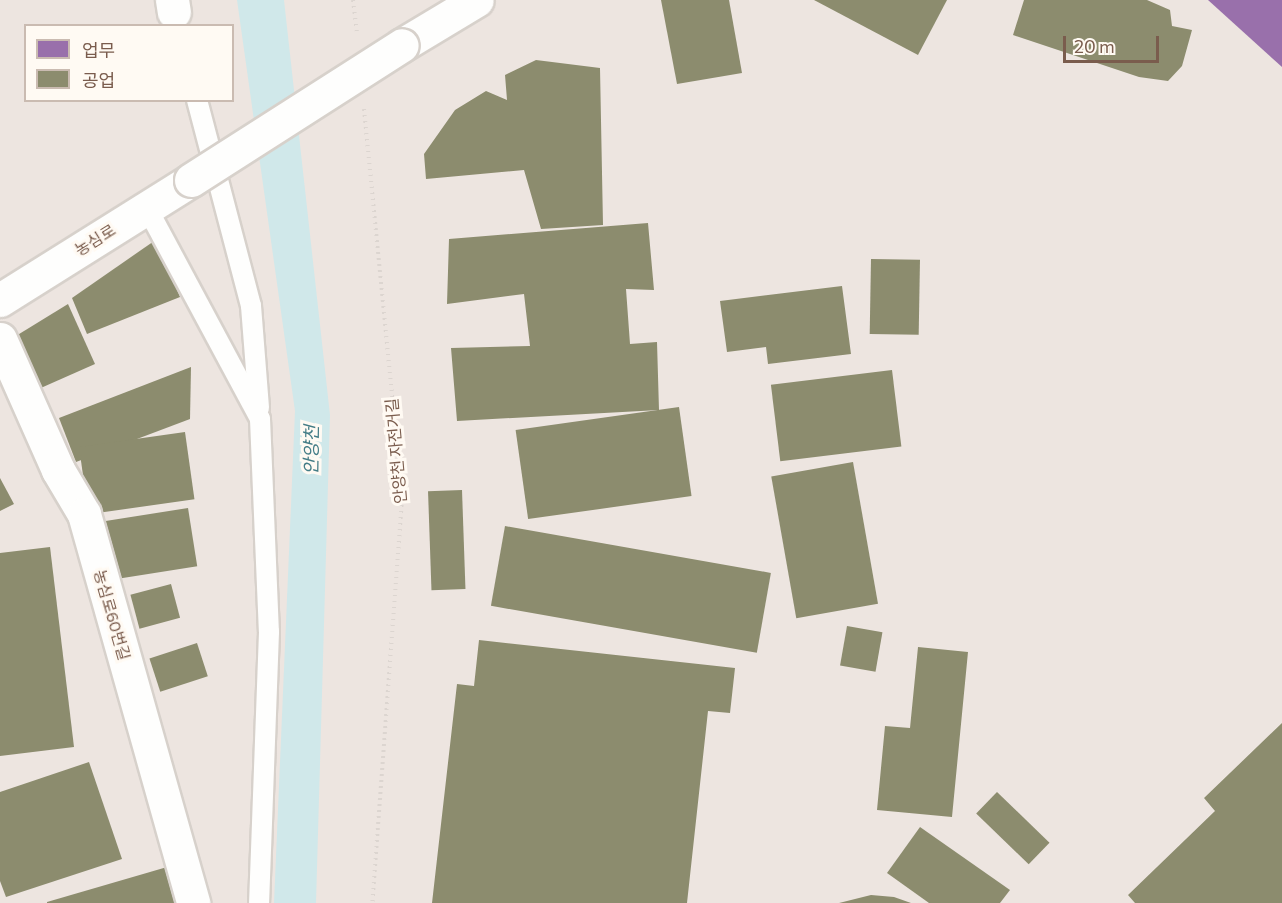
<!DOCTYPE html>
<html>
<head>
<meta charset="utf-8">
<style>
  body { margin:0 }
  #map { position:relative; width:1282px; height:903px; overflow:hidden; background:#f9f5f0; font-family:Commissioner,"Noto Sans KR",sans-serif }
  div>[style] { position:absolute }
  .industrial>* { inset:0; background:#ede5e0 }
  .water>* { inset:0; background:#d0e8ea }
  .offices>* { inset:0; background:#9970ab }
  .industry>* { inset:0; background:#8c8c6e; transform-origin:0 0 }
  .path>* { height:4px; margin-top:-2px; transform-origin:0; background:repeating-linear-gradient(90deg,#dcd5d0 0 1.5px,transparent 0 6px) }
  .roads { filter:drop-shadow(2px 0 #d7d1cb) drop-shadow(-2px 0 #d7d1cb) drop-shadow(0 2px #d7d1cb) drop-shadow(0 -2px #d7d1cb) }
  .service>* { height:20px; margin:-10px; padding:0 10px; transform-origin:10px; border-radius:10px; background:#fefefd }
  .minor>* { height:33px; margin:-16.5px; padding:0 16.5px; transform-origin:16.5px; border-radius:16.5px; background:#fefefd }
  .tertiary>* { height:33px; margin:-16.5px; padding:0 16.5px; transform-origin:16.5px; border-radius:16.5px; background:#fefefd }
  .bridges { filter:drop-shadow(2px 0 #d7d1cb) drop-shadow(-2px 0 #d7d1cb) drop-shadow(0 2px #d7d1cb) drop-shadow(0 -2px #d7d1cb) }
  .tertiary-bridge>* { height:33px; margin:-16.5px; padding:0 16.5px; transform-origin:16.5px; border-radius:16.5px; background:#fefefd }
  span { translate:-50% -50%; white-space:nowrap; text-align:center; line-height:1.15; -webkit-text-stroke:6px #fffaf3; paint-order:stroke }
  .street-label { font-size:16px; color:#7a5c4d }
  .water-label { font-size:18px; color:#437c86; font-style:italic }
  .legend { position:absolute; left:24px; top:24px; width:210px; height:78px; box-sizing:border-box; background:#fffaf3; border:2px solid #cabbb1; margin:0; padding:8px 10px; list-style:none; font-size:18px; color:#7a5c4d }
  .legend li { display:flex; align-items:center; gap:12px; height:30px }
  .legend b { width:30px; border:2px solid #cabbb1 }
  .scale { position:absolute; left:1063px; top:36px; width:96px; height:27px; box-sizing:border-box; border:3px solid #7a5c4d; border-top:0; padding-left:8px; font-size:18px; line-height:21px; white-space:nowrap; color:#7a5c4d; -webkit-text-stroke:4px #fffaf3; paint-order:stroke }
</style>
</head>
<body>
<div id="map">
  <div class="industrial">
    <i style="clip-path:polygon(evenodd,0 0,1282px 0,1282px 903px,0 903px,0 0,26px 26px,232px 26px,232px 100px,26px 100px,26px 26px)"></i>
  </div>
  <div class="water">
    <i style="clip-path:polygon(237px 0,284px 0,330px 415px,316px 903px,274px 903px,295px 411px)"></i>
  </div>
  <div class="offices">
    <i style="clip-path:polygon(1208px 0,1282px 0,1282px 67px)"></i>
  </div>
  <div class="industry">
    <i style="clip-path:polygon(661px 0,729px 0,742px 73px,677px 84px)"></i>
    <i style="clip-path:polygon(814px 0,947px 0,918px 55px)"></i>
    <i style="clip-path:polygon(1024px 0,1147px 0,1170px 10px,1172px 26px,1192px 30px,1182px 66px,1168px 81px,1139px 77px,1013px 35px)"></i>
    <i style="clip-path:polygon(536px 60px,600px 68px,603px 225px,541px 229px,524px 170px,426px 179px,424px 154px,455px 110px,486px 91px,507px 100px,505px 75px)"></i>
    <i style="clip-path:polygon(648px 223px,654px 290px,626px 289px,630px 344px,657px 342px,659px 410px,457px 421px,451px 348px,530px 346px,524px 294px,447px 304px,449px 239px)"></i>
    <i style="clip-path:polygon(157px 239px,180px 297px,87px 334px,72px 298px)"></i>
    <i style="left:871px;top:259px;width:49px;height:75px;rotate:1deg"></i>
    <i style="clip-path:polygon(842px 286px,851px 354px,768px 364px,766px 347px,727px 352px,720px 301px)"></i>
    <i style="clip-path:polygon(68px 304px,95px 364px,34px 391px,11px 339px)"></i>
    <i style="clip-path:polygon(191px 367px,190px 419px,76px 462px,59px 418px)"></i>
    <i style="left:892px;top:370px;width:77px;height:122px;rotate:83deg"></i>
    <i style="left:679px;top:407px;width:90px;height:165px;rotate:82deg"></i>
    <i style="left:185px;top:432px;width:68px;height:107px;rotate:82deg"></i>
    <i style="left:853px;top:462px;width:144px;height:83px;rotate:80deg"></i>
    <i style="clip-path:polygon(0 478px,14px 504px,0 511px)"></i>
    <i style="left:462px;top:490px;width:99px;height:34px;rotate:88deg"></i>
    <i style="left:188px;top:508px;width:59px;height:85px;rotate:81deg"></i>
    <i style="left:505px;top:526px;width:270px;height:81px;rotate:10deg"></i>
    <i style="clip-path:polygon(50px 547px,74px 747px,0 756px,0 553px)"></i>
    <i style="left:171px;top:584px;width:35px;height:42px;rotate:75deg"></i>
    <i style="left:847px;top:626px;width:36px;height:40px;rotate:10deg"></i>
    <i style="clip-path:polygon(479px 640px,735px 668px,730px 713px,708px 711px,687px 903px,432px 903px,457px 684px,474px 686px)"></i>
    <i style="left:197px;top:643px;width:35px;height:50px;rotate:72deg"></i>
    <i style="clip-path:polygon(918px 647px,968px 652px,952px 817px,877px 810px,885px 726px,910px 728px)"></i>
    <i style="clip-path:polygon(1282px 723px,1282px 903px,1135px 903px,1128px 895px,1215px 811px,1204px 798px)"></i>
    <i style="clip-path:polygon(89px 762px,122px 859px,6px 897px,0 881px,0 792px)"></i>
    <i style="left:997px;top:792px;width:73px;height:30px;rotate:44deg"></i>
    <i style="clip-path:polygon(920px 827px,1010px 890px,1000px 903px,929px 903px,887px 873px)"></i>
    <i style="clip-path:polygon(174px 865px,185px 903px,47px 903px,47px 902px)"></i>
    <i style="clip-path:polygon(871px 895px,894px 897px,911px 903px,839px 903px)"></i>
  </div>
  <div class="path">
    <i style="left:353px;top:0;width:35px;rotate:83deg"></i>
    <i style="left:364px;top:109px;width:392px;rotate:84.4deg"></i>
    <i style="left:402px;top:499px;width:405px;rotate:94.2deg"></i>
  </div>
  <div class="roads">
    <div class="service">
      <i style="left:197px;top:100px;width:213px;rotate:75.3deg"></i>
      <i style="left:251px;top:306px;width:102px;rotate:85.5deg"></i>
      <i style="left:147px;top:208px;width:239px;rotate:61.8deg"></i>
      <i style="left:260px;top:419px;width:213px;rotate:87.6deg"></i>
      <i style="left:269px;top:632px;width:271px;rotate:92.1deg"></i>
    </div>
    <div class="minor">
      <i style="left:172px;top:0;width:12px;rotate:81deg"></i>
      <i style="left:0;top:339px;width:143px;rotate:66.1deg"></i>
      <i style="left:58px;top:470px;width:51px;rotate:59.4deg"></i>
      <i style="left:84px;top:514px;width:404px;rotate:74.3deg"></i>
    </div>
    <div class="tertiary">
      <i style="left:402px;top:45px;width:87px;rotate:-31deg"></i>
      <i style="left:0;top:300px;width:226px;rotate:-32.1deg"></i>
    </div>
  </div>
  <div class="bridges">
    <div class="tertiary-bridge">
      <i style="left:191px;top:180px;width:250px;rotate:-32.6deg"></i>
    </div>
  </div>
  <div class="street-label">
    <span style="left:95px;top:240px;rotate:-32deg">농심로</span>
    <span style="left:396px;top:451px;rotate:-95deg">안양천 자전거길</span>
    <span style="left:112px;top:615px;rotate:74deg">농심로60번길</span>
  </div>
  <div class="water-label">
    <span style="left:311px;top:450px;rotate:-89deg">안양천</span>
  </div>
  <ul class="legend">
  <li><b style="height:16px;background:#9970ab"></b>업무</li>
  <li><b style="height:16px;background:#8c8c6e"></b>공업</li>
  </ul>
  <div class="scale">20 m</div>
</div>
</body>
</html>
